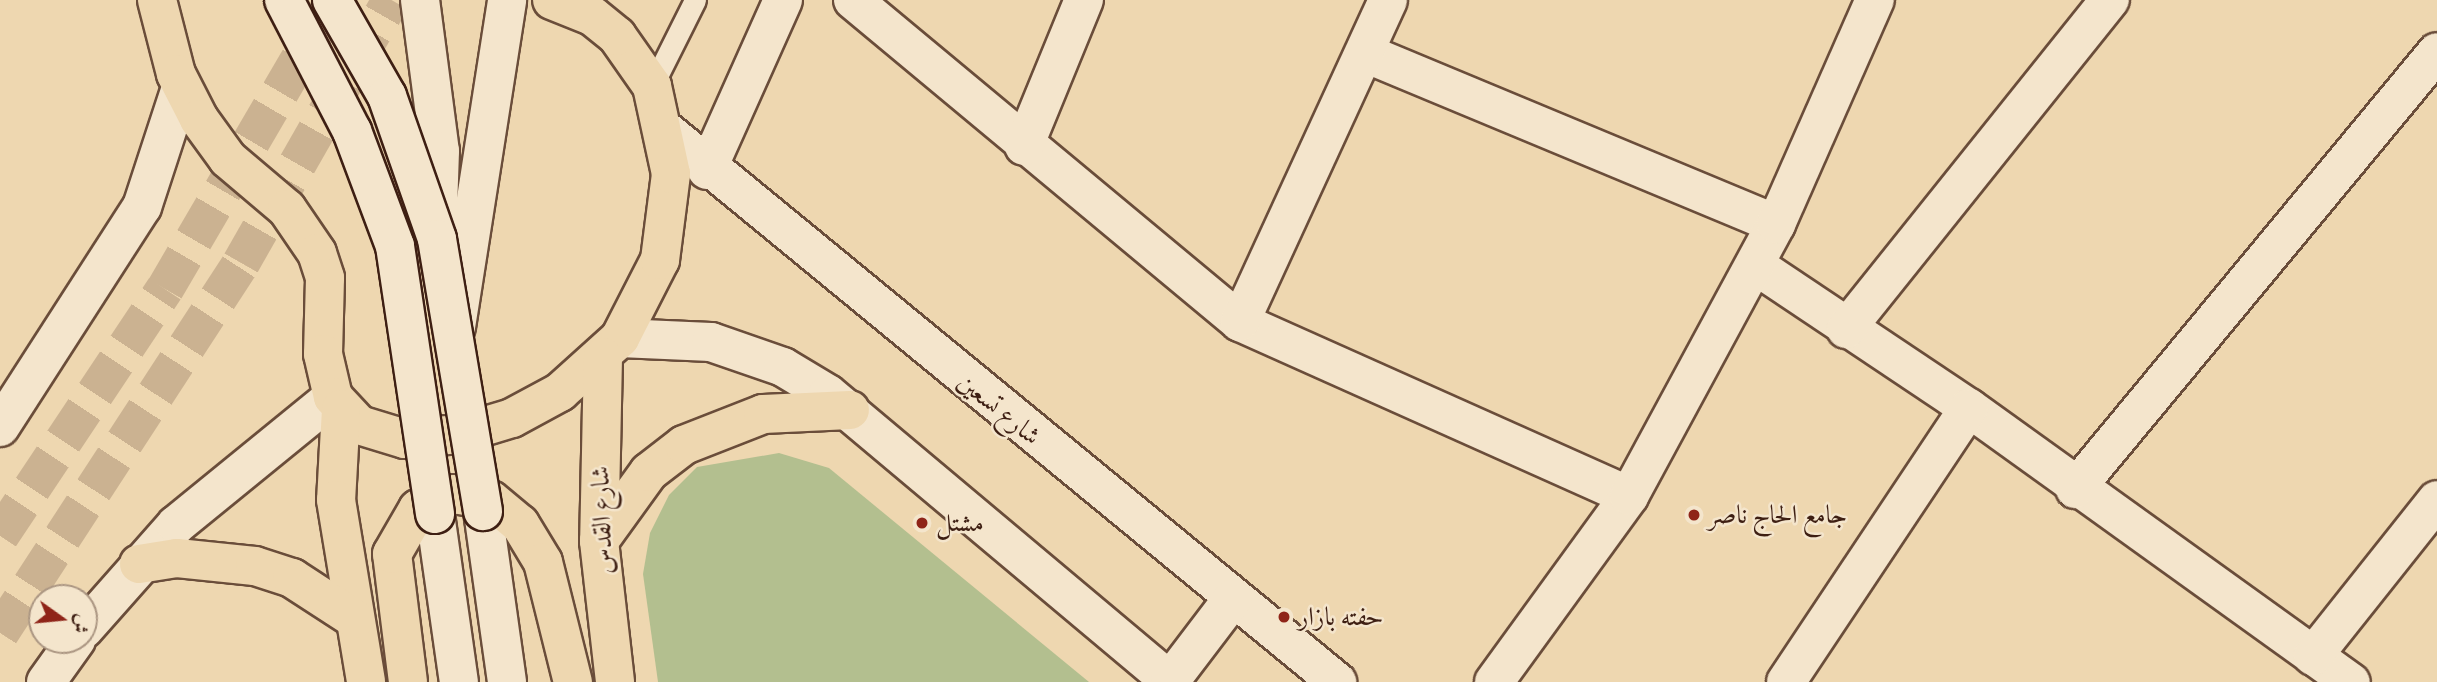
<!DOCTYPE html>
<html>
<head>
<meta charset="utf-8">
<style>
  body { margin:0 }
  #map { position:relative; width:2437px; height:682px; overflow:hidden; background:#eed7b0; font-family:Alegreya,Amiri,serif }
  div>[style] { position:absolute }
  .green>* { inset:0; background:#b3bf8f }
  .primary-tunnel>* { height:38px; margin-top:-19px; transform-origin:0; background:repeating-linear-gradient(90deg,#cbb291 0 38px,transparent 0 57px) }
  .roads { filter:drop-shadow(2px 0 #6a4d3a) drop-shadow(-2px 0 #6a4d3a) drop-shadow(0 2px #6a4d3a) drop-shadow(0 -2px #6a4d3a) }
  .service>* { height:21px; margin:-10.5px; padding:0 10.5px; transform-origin:10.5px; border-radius:10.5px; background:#f4e5cc }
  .minor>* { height:38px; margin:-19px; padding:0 19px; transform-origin:19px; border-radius:19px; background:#f4e5cc }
  .secondary>* { height:38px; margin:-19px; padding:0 19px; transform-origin:19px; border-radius:19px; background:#f4e5cc }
  .primary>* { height:38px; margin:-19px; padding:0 19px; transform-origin:19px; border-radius:19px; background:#eed7b0 }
  .bridges { filter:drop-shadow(2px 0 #3e1f13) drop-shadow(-2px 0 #3e1f13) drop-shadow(0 2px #3e1f13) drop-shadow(0 -2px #3e1f13) }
  .secondary-bridge>* { height:38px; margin:-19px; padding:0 19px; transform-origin:19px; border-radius:19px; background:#f4e5cc }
  .dots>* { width:19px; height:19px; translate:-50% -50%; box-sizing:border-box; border:4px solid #f4e5cc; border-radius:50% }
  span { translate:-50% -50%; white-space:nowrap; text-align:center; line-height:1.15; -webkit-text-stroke:5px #f4e5cc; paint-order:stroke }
  .street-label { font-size:26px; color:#3e1f13 }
  .poi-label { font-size:26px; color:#3e1f13 }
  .left { translate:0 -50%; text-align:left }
  .north { position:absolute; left:28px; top:584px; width:70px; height:70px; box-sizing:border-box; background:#f4e5cc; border:2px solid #ab9682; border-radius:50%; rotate:105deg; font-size:19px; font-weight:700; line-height:28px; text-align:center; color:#3e1f13 }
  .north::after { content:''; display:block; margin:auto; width:24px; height:32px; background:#8f2418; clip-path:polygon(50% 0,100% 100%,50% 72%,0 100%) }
</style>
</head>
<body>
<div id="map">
  <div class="green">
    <i style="clip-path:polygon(779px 453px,829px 468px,1089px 682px,658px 682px,643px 574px,650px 533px,669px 495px,697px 467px)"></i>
  </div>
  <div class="primary-tunnel">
    <i style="left:0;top:536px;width:297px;rotate:-56.3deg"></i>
    <i style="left:165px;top:289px;width:335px;rotate:-59.7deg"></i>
    <i style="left:0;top:633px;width:442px;rotate:-56.9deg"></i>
    <i style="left:241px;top:263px;width:303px;rotate:-60.3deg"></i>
  </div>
  <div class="roads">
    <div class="service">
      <i style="left:652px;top:86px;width:96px;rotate:-63.4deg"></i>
    </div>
    <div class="minor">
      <i style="left:853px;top:0;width:503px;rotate:39.76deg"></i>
      <i style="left:1240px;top:322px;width:426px;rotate:24.1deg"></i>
      <i style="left:1365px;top:53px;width:445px;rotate:22.6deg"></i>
      <i style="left:1024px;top:146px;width:158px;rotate:-67.7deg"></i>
      <i style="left:707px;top:170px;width:186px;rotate:-65.9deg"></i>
      <i style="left:1755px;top:265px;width:257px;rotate:33.8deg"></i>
      <i style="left:1969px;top:408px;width:470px;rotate:35.7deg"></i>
      <i style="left:1240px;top:322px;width:354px;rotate:-65.3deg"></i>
      <i style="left:1846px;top:329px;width:422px;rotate:-51.3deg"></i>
      <i style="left:2075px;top:489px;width:567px;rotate:-50.36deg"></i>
      <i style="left:2313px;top:656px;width:199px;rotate:-51.5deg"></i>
      <i style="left:1494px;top:682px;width:230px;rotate:-54deg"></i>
      <i style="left:1629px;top:496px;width:309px;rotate:-61.6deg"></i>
      <i style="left:1776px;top:224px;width:245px;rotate:-66.2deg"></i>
      <i style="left:1786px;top:682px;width:329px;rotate:-56.3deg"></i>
    </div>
    <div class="secondary">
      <i style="left:420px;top:0;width:152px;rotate:82.5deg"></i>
      <i style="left:440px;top:151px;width:88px;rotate:92deg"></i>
      <i style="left:665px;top:130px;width:870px;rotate:39.4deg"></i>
      <i style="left:456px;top:327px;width:331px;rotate:-81.1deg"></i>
      <i style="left:620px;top:338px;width:91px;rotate:2.5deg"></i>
      <i style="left:711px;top:342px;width:76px;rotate:19.1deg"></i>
      <i style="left:783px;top:367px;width:52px;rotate:31deg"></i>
      <i style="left:828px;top:394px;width:448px;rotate:40deg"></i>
      <i style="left:0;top:427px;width:262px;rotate:-57.2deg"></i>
      <i style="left:142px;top:207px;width:125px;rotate:-71.9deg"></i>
      <i style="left:483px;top:511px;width:173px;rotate:82deg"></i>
      <i style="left:435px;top:514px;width:170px;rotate:81.9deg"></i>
      <i style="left:84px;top:629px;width:139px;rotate:-48.5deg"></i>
      <i style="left:176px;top:525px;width:203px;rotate:-39.2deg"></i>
      <i style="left:1170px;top:681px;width:104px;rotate:-52.8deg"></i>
      <i style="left:46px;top:682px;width:52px;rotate:-54.5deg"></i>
    </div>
    <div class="primary">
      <i style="left:157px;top:0;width:76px;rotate:75.6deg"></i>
      <i style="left:176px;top:74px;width:51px;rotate:62.9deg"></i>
      <i style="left:199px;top:119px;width:49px;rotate:54.1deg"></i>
      <i style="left:228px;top:159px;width:77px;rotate:40.3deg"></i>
      <i style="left:287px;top:209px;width:53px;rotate:55.7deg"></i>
      <i style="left:317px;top:253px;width:26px;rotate:72deg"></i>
      <i style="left:325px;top:278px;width:76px;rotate:91.5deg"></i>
      <i style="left:323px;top:354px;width:44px;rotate:76.9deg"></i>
      <i style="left:333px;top:397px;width:38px;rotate:47deg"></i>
      <i style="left:359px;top:425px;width:48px;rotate:16.9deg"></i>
      <i style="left:405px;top:439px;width:54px;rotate:-5.3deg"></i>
      <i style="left:459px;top:434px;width:55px;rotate:-16.8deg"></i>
      <i style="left:512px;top:418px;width:55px;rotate:-28.4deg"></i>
      <i style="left:560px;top:392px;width:81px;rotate:-42deg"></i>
      <i style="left:620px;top:338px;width:88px;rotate:-62.9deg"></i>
      <i style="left:660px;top:260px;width:87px;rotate:-82.7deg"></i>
      <i style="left:671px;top:174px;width:90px;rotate:-102.2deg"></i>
      <i style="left:652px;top:86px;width:61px;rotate:-125deg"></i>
      <i style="left:617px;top:36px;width:32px;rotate:-141deg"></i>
      <i style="left:592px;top:16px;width:43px;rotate:-158.2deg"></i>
      <i style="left:603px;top:357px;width:184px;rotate:91.2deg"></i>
      <i style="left:599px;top:541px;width:142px;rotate:83.5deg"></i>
      <i style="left:341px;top:409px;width:91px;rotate:93.1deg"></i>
      <i style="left:336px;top:500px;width:184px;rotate:80.6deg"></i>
      <i style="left:599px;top:541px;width:85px;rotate:-54.1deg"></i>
      <i style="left:649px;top:472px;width:44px;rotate:-37.6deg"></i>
      <i style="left:684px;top:445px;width:85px;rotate:-21.4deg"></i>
      <i style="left:763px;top:414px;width:87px;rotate:-2.6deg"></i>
      <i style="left:139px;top:564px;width:38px;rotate:-9deg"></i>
      <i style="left:177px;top:558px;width:78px;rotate:5.9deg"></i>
      <i style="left:255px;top:566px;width:39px;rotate:18deg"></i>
      <i style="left:292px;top:578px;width:75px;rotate:33.1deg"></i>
      <i style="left:408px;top:682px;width:129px;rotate:-97.1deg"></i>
      <i style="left:392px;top:554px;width:52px;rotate:-60deg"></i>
      <i style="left:418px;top:509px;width:38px;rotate:-23deg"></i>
      <i style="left:453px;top:494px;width:38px;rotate:9deg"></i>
      <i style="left:491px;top:500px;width:38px;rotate:40deg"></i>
      <i style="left:520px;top:524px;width:44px;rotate:58.8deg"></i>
      <i style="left:543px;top:562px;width:124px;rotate:76deg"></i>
    </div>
  </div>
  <div class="bridges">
    <div class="secondary-bridge">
      <i style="left:284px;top:0;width:148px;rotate:62.6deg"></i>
      <i style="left:352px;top:131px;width:123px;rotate:69.5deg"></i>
      <i style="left:395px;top:246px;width:271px;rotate:81.5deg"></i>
      <i style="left:332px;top:0;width:111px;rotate:60.2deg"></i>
      <i style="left:387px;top:96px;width:151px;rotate:70.7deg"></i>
      <i style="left:437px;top:239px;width:276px;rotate:80.4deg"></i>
    </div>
  </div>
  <div class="dots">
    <i style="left:1694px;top:515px;background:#8f2418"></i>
    <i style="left:922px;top:523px;background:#8f2418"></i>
    <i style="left:1284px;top:617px;background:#8f2418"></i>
  </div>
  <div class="street-label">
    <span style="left:999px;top:409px;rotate:39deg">شارع تسعين</span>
    <span style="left:602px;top:520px;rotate:-92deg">شارع القدس</span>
  </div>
  <div class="poi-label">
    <span class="left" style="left:1708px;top:515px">جامع الحاج ناصر</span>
    <span class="left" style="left:936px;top:523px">مشتل</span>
    <span class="left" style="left:1298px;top:617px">حفته بازار</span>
  </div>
  <div class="north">ش</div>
</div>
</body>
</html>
